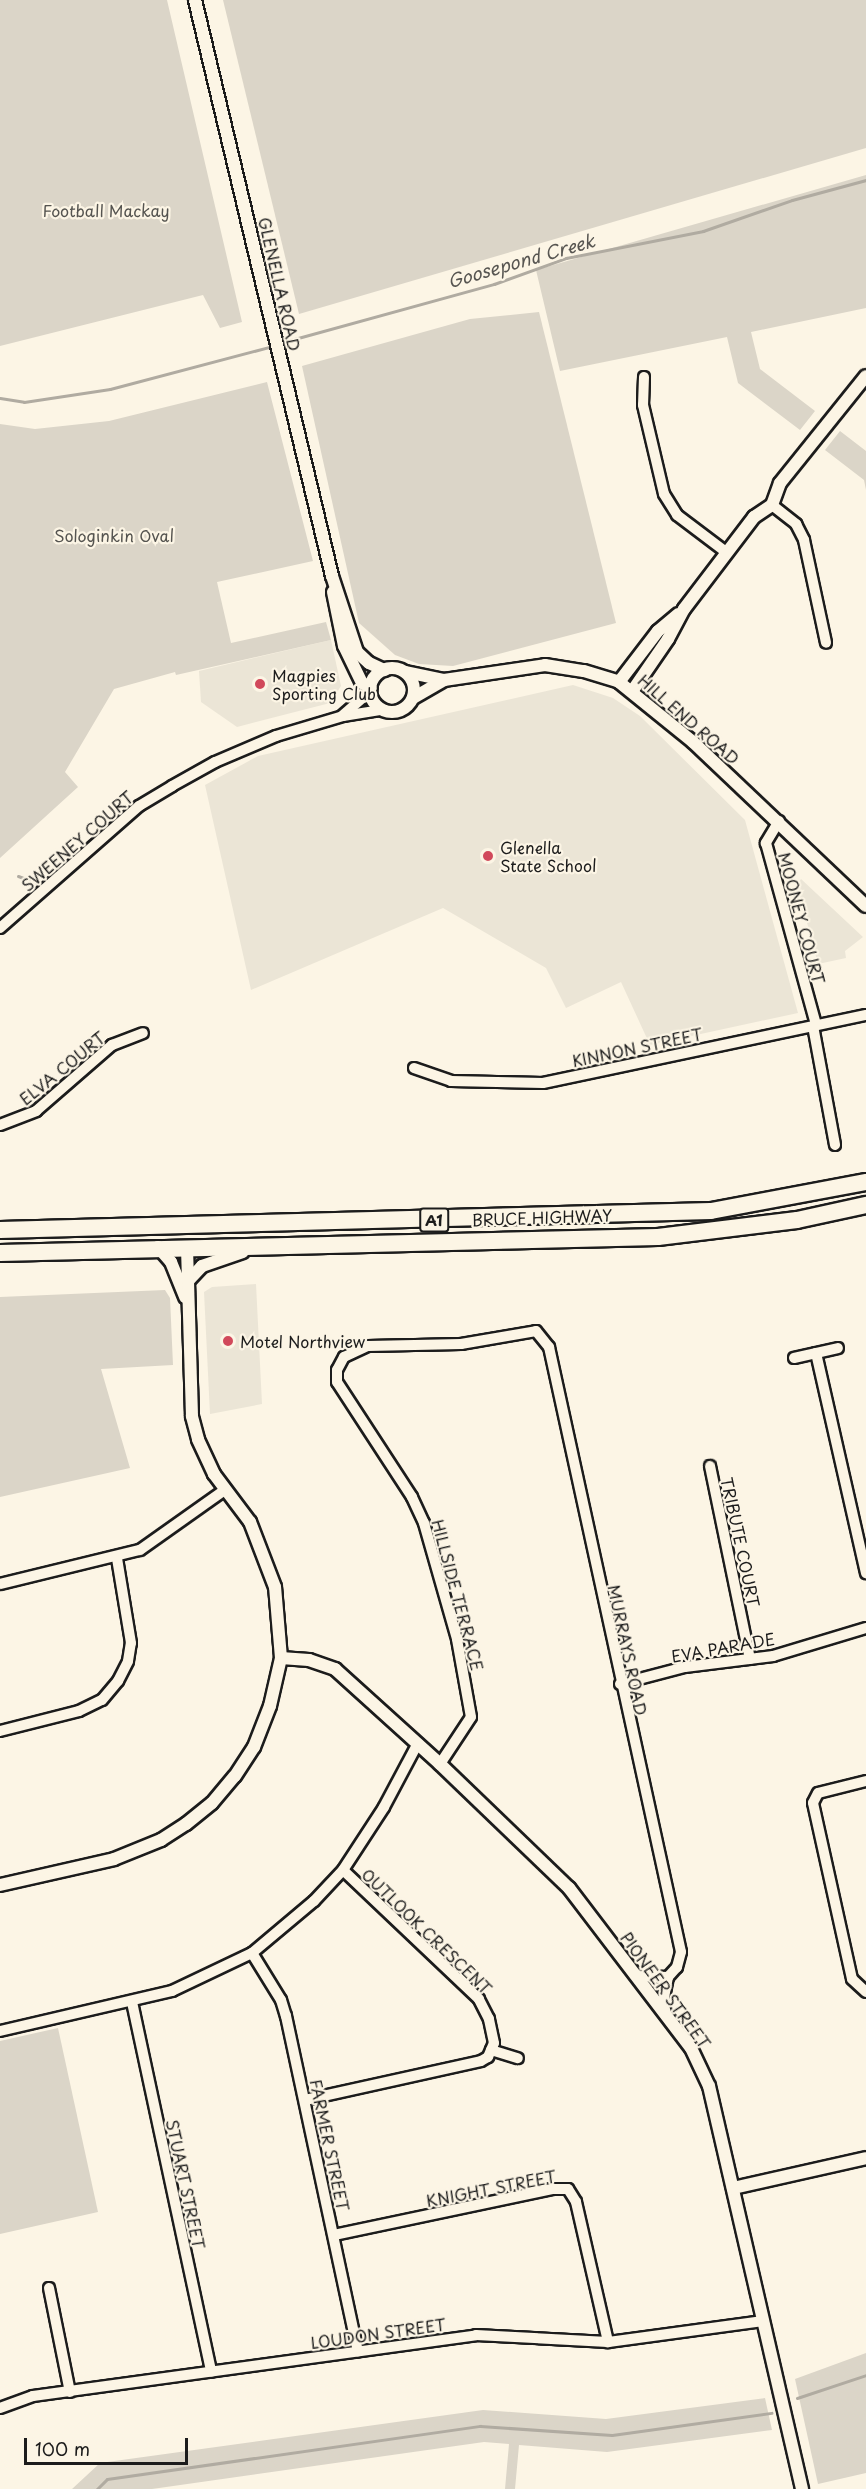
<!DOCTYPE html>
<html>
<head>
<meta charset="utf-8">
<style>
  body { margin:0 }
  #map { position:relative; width:866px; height:2489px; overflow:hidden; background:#fcf5e5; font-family:"Playpen Sans",sans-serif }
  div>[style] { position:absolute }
  .built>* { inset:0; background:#ebe5d6 }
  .green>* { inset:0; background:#dbd5c8 }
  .stream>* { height:3px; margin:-1.5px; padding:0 1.5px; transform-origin:1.5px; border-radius:1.5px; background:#b0aba1 }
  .roads { filter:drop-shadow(2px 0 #1c1c1c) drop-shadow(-2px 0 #1c1c1c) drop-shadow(0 2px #1c1c1c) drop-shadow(0 -2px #1c1c1c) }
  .minor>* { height:10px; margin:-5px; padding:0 5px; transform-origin:5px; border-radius:5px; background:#fcf5e5 }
  .tertiary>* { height:12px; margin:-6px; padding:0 6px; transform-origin:6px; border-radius:6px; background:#fcf5e5 }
  .tertiary>.ring { margin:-6px; padding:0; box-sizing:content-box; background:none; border:12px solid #fcf5e5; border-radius:50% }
  .trunk>* { height:16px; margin:-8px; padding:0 8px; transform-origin:8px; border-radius:8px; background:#fcf5e5 }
  .dots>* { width:16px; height:16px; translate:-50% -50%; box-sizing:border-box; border:3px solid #fcf5e5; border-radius:50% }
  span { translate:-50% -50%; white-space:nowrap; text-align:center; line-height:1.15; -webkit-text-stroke:4.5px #fcf5e5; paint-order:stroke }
  .shield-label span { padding:2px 4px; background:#fcf5e5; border:2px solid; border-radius:4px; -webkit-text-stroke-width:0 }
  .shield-label { font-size:15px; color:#1c1c1c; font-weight:700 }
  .park-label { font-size:16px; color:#555450 }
  .street-label { font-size:16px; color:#1c1c1c }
  .poi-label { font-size:16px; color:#1c1c1c }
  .left { translate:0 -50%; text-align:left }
  .water-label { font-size:18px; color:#575551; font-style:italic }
  .scale { position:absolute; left:24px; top:2438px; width:164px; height:27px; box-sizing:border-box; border:3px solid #1c1c1c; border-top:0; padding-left:8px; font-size:18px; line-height:21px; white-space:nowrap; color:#1c1c1c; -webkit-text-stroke:4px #fcf5e5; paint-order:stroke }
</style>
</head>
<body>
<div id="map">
  <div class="built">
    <i style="clip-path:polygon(331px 640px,341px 686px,330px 703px,237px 727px,201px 702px,199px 671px)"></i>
    <i style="clip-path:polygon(573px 685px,613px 698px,640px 716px,745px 820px,798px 1013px,650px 1045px,621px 982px,566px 1008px,546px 968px,443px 908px,251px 990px,205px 785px,258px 756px)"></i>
    <i style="clip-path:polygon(801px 879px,863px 937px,845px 951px,846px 958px,818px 964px,797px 885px)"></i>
    <i style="clip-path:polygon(256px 1284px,262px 1404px,210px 1414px,204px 1292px,212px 1287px)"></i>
  </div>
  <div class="green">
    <i style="clip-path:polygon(0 0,167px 0,242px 322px,220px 328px,203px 295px,0 346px)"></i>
    <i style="clip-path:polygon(223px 0,866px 0,866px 148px,299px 314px)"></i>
    <i style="clip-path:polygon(866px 175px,866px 308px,751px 332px,760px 369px,815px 411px,800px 430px,738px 383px,727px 337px,560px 371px,536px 270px)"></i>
    <i style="clip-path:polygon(539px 312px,616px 623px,453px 666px,419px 664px,395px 655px,359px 623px,302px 366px,470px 319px)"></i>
    <i style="clip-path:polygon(267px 382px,313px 561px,217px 582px,231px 643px,326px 622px,331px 640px,176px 675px,175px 672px,114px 689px,65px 772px,78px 787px,0 858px,0 424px,35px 429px,109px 421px)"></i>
    <i style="clip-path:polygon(840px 431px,866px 451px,866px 490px,864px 480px,825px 450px)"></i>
    <i style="clip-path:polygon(165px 1290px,170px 1298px,173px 1365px,101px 1369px,130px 1468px,0 1497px,0 1297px)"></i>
    <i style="clip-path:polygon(58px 2028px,98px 2212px,0 2234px,0 2041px)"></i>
    <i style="clip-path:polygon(866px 2353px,866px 2473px,818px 2484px,795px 2379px)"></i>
    <i style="clip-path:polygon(765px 2398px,772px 2430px,607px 2452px,519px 2445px,515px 2489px,505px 2489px,509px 2444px,484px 2442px,152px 2489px,72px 2489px,100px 2463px,483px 2410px,606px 2419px)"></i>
  </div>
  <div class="stream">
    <i style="left:287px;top:341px;width:215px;rotate:-15.4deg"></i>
    <i style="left:494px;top:284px;width:77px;rotate:-19.9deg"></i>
    <i style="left:566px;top:258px;width:140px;rotate:-11.1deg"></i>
    <i style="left:703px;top:231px;width:94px;rotate:-19.2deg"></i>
    <i style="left:792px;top:200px;width:77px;rotate:-15.1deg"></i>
    <i style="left:0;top:398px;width:24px;rotate:9deg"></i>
    <i style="left:24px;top:402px;width:87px;rotate:-8.6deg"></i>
    <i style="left:110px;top:389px;width:164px;rotate:-14.8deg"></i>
    <i style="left:18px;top:876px;width:20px;rotate:20deg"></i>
    <i style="left:797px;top:2398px;width:73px;rotate:-18.4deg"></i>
    <i style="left:97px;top:2489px;width:14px;rotate:-45deg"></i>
    <i style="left:107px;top:2479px;width:377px;rotate:-8.1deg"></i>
    <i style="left:480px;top:2426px;width:132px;rotate:3.9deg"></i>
    <i style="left:612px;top:2435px;width:161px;rotate:-7.9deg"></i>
  </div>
  <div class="roads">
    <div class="minor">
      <i style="left:644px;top:377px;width:28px;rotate:92deg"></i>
      <i style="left:643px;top:405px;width:91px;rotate:76.7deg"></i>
      <i style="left:664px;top:494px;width:25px;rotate:58deg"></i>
      <i style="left:677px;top:515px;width:61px;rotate:37.1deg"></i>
      <i style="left:772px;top:505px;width:31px;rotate:38deg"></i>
      <i style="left:796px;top:524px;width:18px;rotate:63deg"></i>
      <i style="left:804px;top:540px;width:105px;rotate:77.9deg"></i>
      <i style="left:343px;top:715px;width:37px;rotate:-41deg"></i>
      <i style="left:779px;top:821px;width:26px;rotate:121deg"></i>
      <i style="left:766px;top:843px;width:189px;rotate:74.6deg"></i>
      <i style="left:0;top:928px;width:185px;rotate:-41.3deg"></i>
      <i style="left:139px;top:806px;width:39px;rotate:-31deg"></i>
      <i style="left:172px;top:786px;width:49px;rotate:-29.2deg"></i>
      <i style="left:215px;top:762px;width:66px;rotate:-23.1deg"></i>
      <i style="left:276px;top:736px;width:70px;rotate:-16.6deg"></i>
      <i style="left:343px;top:716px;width:39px;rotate:-9deg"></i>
      <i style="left:813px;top:1026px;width:121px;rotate:79.5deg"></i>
      <i style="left:414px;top:1068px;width:39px;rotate:19deg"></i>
      <i style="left:451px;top:1081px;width:92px;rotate:1.2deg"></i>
      <i style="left:543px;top:1083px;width:330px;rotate:-11.9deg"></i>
      <i style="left:0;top:1125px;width:39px;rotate:-21deg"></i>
      <i style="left:36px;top:1111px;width:101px;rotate:-41deg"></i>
      <i style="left:112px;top:1045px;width:33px;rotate:-21deg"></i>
      <i style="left:816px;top:1353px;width:226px;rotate:77.2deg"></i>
      <i style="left:794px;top:1358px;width:45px;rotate:-12.8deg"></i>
      <i style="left:710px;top:1466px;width:197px;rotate:78.3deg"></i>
      <i style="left:0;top:1584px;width:144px;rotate:-13.7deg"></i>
      <i style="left:140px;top:1550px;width:105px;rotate:-35.3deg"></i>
      <i style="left:620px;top:1684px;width:67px;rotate:-14.7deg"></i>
      <i style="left:685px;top:1667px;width:89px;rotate:-7.1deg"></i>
      <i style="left:773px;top:1656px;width:97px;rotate:-16.8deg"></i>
      <i style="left:0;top:1731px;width:81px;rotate:-14.2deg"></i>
      <i style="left:79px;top:1711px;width:25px;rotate:-26deg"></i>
      <i style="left:102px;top:1700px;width:25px;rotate:-50deg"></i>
      <i style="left:118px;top:1681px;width:22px;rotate:-63deg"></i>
      <i style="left:128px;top:1661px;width:18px;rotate:-81deg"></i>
      <i style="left:131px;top:1643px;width:86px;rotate:-99.4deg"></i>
      <i style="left:440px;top:1764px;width:56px;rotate:-56.6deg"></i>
      <i style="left:471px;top:1717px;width:79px;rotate:-100.2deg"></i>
      <i style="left:457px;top:1639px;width:121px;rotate:-105.9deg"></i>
      <i style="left:424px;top:1523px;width:29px;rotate:-115deg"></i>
      <i style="left:412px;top:1497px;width:137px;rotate:-123.1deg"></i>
      <i style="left:337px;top:1382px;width:12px;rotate:-90deg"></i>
      <i style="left:337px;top:1370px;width:15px;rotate:-62deg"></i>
      <i style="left:344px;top:1357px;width:26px;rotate:-25deg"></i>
      <i style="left:368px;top:1346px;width:93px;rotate:-1.2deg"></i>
      <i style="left:461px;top:1344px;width:76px;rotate:-9.8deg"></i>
      <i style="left:536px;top:1331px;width:21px;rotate:51deg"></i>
      <i style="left:549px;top:1347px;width:619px;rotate:77.69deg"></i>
      <i style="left:681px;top:1952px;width:16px;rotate:105deg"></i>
      <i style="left:677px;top:1967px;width:13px;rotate:132deg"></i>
      <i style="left:668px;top:1977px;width:25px;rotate:101deg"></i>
      <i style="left:663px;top:2002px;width:11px;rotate:75deg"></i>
      <i style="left:866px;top:1781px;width:49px;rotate:166deg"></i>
      <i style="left:818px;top:1793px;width:11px;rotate:117deg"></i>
      <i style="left:813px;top:1803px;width:180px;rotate:77.5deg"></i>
      <i style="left:852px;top:1979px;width:19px;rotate:43deg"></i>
      <i style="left:252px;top:1953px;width:55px;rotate:58.3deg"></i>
      <i style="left:281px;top:2000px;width:17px;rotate:73deg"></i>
      <i style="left:286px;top:2016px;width:343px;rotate:77.9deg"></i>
      <i style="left:637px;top:1976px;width:31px;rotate:2deg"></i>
      <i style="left:132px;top:2002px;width:378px;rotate:77.9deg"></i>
      <i style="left:0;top:2031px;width:177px;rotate:-13.1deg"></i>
      <i style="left:172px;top:1991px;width:89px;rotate:-25.4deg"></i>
      <i style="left:252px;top:1953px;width:81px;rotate:-40deg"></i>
      <i style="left:314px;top:1901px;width:42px;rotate:-46.9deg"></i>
      <i style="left:343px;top:1870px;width:75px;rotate:-56.9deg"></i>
      <i style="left:384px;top:1807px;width:72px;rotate:-62deg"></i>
      <i style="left:491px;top:2050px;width:28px;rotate:17deg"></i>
      <i style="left:305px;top:2100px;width:180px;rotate:-12.5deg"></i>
      <i style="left:481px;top:2061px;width:8px;rotate:-30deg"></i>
      <i style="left:488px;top:2057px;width:15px;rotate:-67deg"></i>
      <i style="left:494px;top:2043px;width:25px;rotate:-102deg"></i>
      <i style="left:489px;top:2019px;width:22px;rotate:-117deg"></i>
      <i style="left:479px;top:1999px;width:187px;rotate:-136.5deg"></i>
      <i style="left:334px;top:2235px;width:223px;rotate:-11.9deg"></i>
      <i style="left:552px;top:2189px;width:16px"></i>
      <i style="left:568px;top:2189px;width:15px;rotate:58deg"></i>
      <i style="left:576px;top:2202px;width:144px;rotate:77.1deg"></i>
      <i style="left:49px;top:2288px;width:106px;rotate:78.6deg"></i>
      <i style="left:0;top:2408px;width:35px;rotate:-20deg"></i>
      <i style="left:33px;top:2396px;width:447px;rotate:-7.8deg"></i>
      <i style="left:476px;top:2335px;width:132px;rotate:3deg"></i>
      <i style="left:608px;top:2342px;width:157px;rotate:-7.7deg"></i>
    </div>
    <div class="tertiary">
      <i style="left:195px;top:0;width:592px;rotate:76.62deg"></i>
      <i style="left:332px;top:576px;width:80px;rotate:71.8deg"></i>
      <i style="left:357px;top:652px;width:16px;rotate:43deg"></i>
      <i style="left:369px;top:663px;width:17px;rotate:25deg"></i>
      <i style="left:333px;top:592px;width:55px;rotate:78.5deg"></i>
      <i style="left:344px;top:646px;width:41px;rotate:64.1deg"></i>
      <i style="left:362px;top:683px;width:10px;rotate:29deg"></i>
      <i class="ring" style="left:370px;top:668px;width:32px;height:32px"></i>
      <i style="left:406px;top:672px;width:38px;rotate:12deg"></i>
      <i style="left:619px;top:682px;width:64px;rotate:-52.6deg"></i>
      <i style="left:658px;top:631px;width:26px;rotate:-40deg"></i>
      <i style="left:633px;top:690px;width:62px;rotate:-55.5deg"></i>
      <i style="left:668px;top:639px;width:34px;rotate:-62deg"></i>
      <i style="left:684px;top:609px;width:116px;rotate:-52.7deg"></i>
      <i style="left:754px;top:517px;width:22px;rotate:-34deg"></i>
      <i style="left:772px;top:505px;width:23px;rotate:-70deg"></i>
      <i style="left:780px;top:483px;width:137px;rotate:-51.2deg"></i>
      <i style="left:413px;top:698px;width:36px;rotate:-30deg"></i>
      <i style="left:444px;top:680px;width:102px;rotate:-8.4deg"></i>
      <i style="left:545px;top:665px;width:39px;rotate:9deg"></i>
      <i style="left:584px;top:671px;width:37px;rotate:17deg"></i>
      <i style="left:619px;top:682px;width:95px;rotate:39deg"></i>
      <i style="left:693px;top:742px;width:238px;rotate:43.5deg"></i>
      <i style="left:158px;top:1247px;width:20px;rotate:49deg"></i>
      <i style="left:171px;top:1262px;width:38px;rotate:68deg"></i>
      <i style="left:189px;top:1280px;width:19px;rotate:-47deg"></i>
      <i style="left:202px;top:1266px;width:43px;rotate:-18.9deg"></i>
      <i style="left:281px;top:1658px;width:28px;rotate:4deg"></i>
      <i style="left:309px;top:1660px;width:28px;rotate:19deg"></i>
      <i style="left:335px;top:1669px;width:142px;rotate:42.1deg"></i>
      <i style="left:440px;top:1764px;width:179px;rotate:43.9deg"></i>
      <i style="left:569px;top:1888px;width:201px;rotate:52.7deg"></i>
      <i style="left:691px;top:2048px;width:42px;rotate:64.7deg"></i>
      <i style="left:709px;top:2086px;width:414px;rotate:77deg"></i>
      <i style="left:0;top:1885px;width:117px;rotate:-12.8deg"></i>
      <i style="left:114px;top:1859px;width:51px;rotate:-22deg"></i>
      <i style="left:161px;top:1840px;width:30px;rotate:-33deg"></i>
      <i style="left:186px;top:1824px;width:33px;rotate:-39deg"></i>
      <i style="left:212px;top:1803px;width:35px;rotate:-50deg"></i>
      <i style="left:235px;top:1776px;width:35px;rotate:-57deg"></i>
      <i style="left:254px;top:1747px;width:44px;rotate:-68.7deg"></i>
      <i style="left:270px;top:1706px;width:49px;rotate:-77.1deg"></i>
      <i style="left:281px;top:1658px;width:71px;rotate:-94.8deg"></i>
      <i style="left:275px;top:1587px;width:70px;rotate:-111deg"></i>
      <i style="left:250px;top:1522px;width:60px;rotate:-126.9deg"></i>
      <i style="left:214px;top:1474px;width:38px;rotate:-115deg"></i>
      <i style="left:198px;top:1439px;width:24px;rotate:-105deg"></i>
      <i style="left:192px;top:1416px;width:169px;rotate:-91.7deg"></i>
      <i style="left:733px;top:2188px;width:136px;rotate:-12.7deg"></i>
    </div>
    <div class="trunk">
      <i style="left:0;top:1230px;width:711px;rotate:-1.53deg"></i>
      <i style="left:711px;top:1211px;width:158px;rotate:-10.6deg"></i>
      <i style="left:0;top:1253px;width:658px;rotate:-1.39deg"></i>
      <i style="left:658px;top:1237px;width:140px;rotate:-7deg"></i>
      <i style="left:797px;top:1220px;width:71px;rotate:-12.3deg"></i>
    </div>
  </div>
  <div class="dots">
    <i style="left:260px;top:684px;background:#d1495b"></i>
    <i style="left:488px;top:856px;background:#d1495b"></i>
    <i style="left:228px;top:1341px;background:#d1495b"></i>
  </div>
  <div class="shield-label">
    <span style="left:434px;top:1220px">A1</span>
  </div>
  <div class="park-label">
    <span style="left:106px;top:210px">Football Mackay</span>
    <span style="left:114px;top:535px">Sologinkin Oval</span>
  </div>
  <div class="street-label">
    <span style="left:280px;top:284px;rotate:77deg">GLENELLA ROAD</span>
    <span style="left:689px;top:719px;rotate:41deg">HILL END ROAD</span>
    <span style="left:77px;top:841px;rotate:-41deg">SWEENEY COURT</span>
    <span style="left:802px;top:918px;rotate:75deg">MOONEY COURT</span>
    <span style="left:637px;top:1047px;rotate:-12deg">KINNON STREET</span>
    <span style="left:62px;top:1068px;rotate:-39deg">ELVA COURT</span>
    <span style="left:542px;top:1217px;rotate:-2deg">BRUCE HIGHWAY</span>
    <span style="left:741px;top:1542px;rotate:78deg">TRIBUTE COURT</span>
    <span style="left:458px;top:1595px;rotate:75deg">HILLSIDE TERRACE</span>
    <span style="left:723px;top:1647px;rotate:-10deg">EVA PARADE</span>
    <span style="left:628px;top:1650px;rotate:78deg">MURRAYS ROAD</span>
    <span style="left:427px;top:1931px;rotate:44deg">OUTLOOK CRESCENT</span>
    <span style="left:666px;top:1990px;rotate:54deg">PIONEER STREET</span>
    <span style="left:330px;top:2145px;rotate:78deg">FARMER STREET</span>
    <span style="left:186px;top:2184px;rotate:78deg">STUART STREET</span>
    <span style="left:491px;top:2188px;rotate:-11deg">KNIGHT STREET</span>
    <span style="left:378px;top:2333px;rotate:-8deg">LOUDON STREET</span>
  </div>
  <div class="poi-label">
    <span class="left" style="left:272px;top:684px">Magpies<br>Sporting Club</span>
    <span class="left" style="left:500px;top:856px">Glenella<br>State School</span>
    <span class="left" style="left:240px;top:1341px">Motel Northview</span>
  </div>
  <div class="water-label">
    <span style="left:521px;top:261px;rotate:-16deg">Goosepond Creek</span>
  </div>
  <div class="scale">100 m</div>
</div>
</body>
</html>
